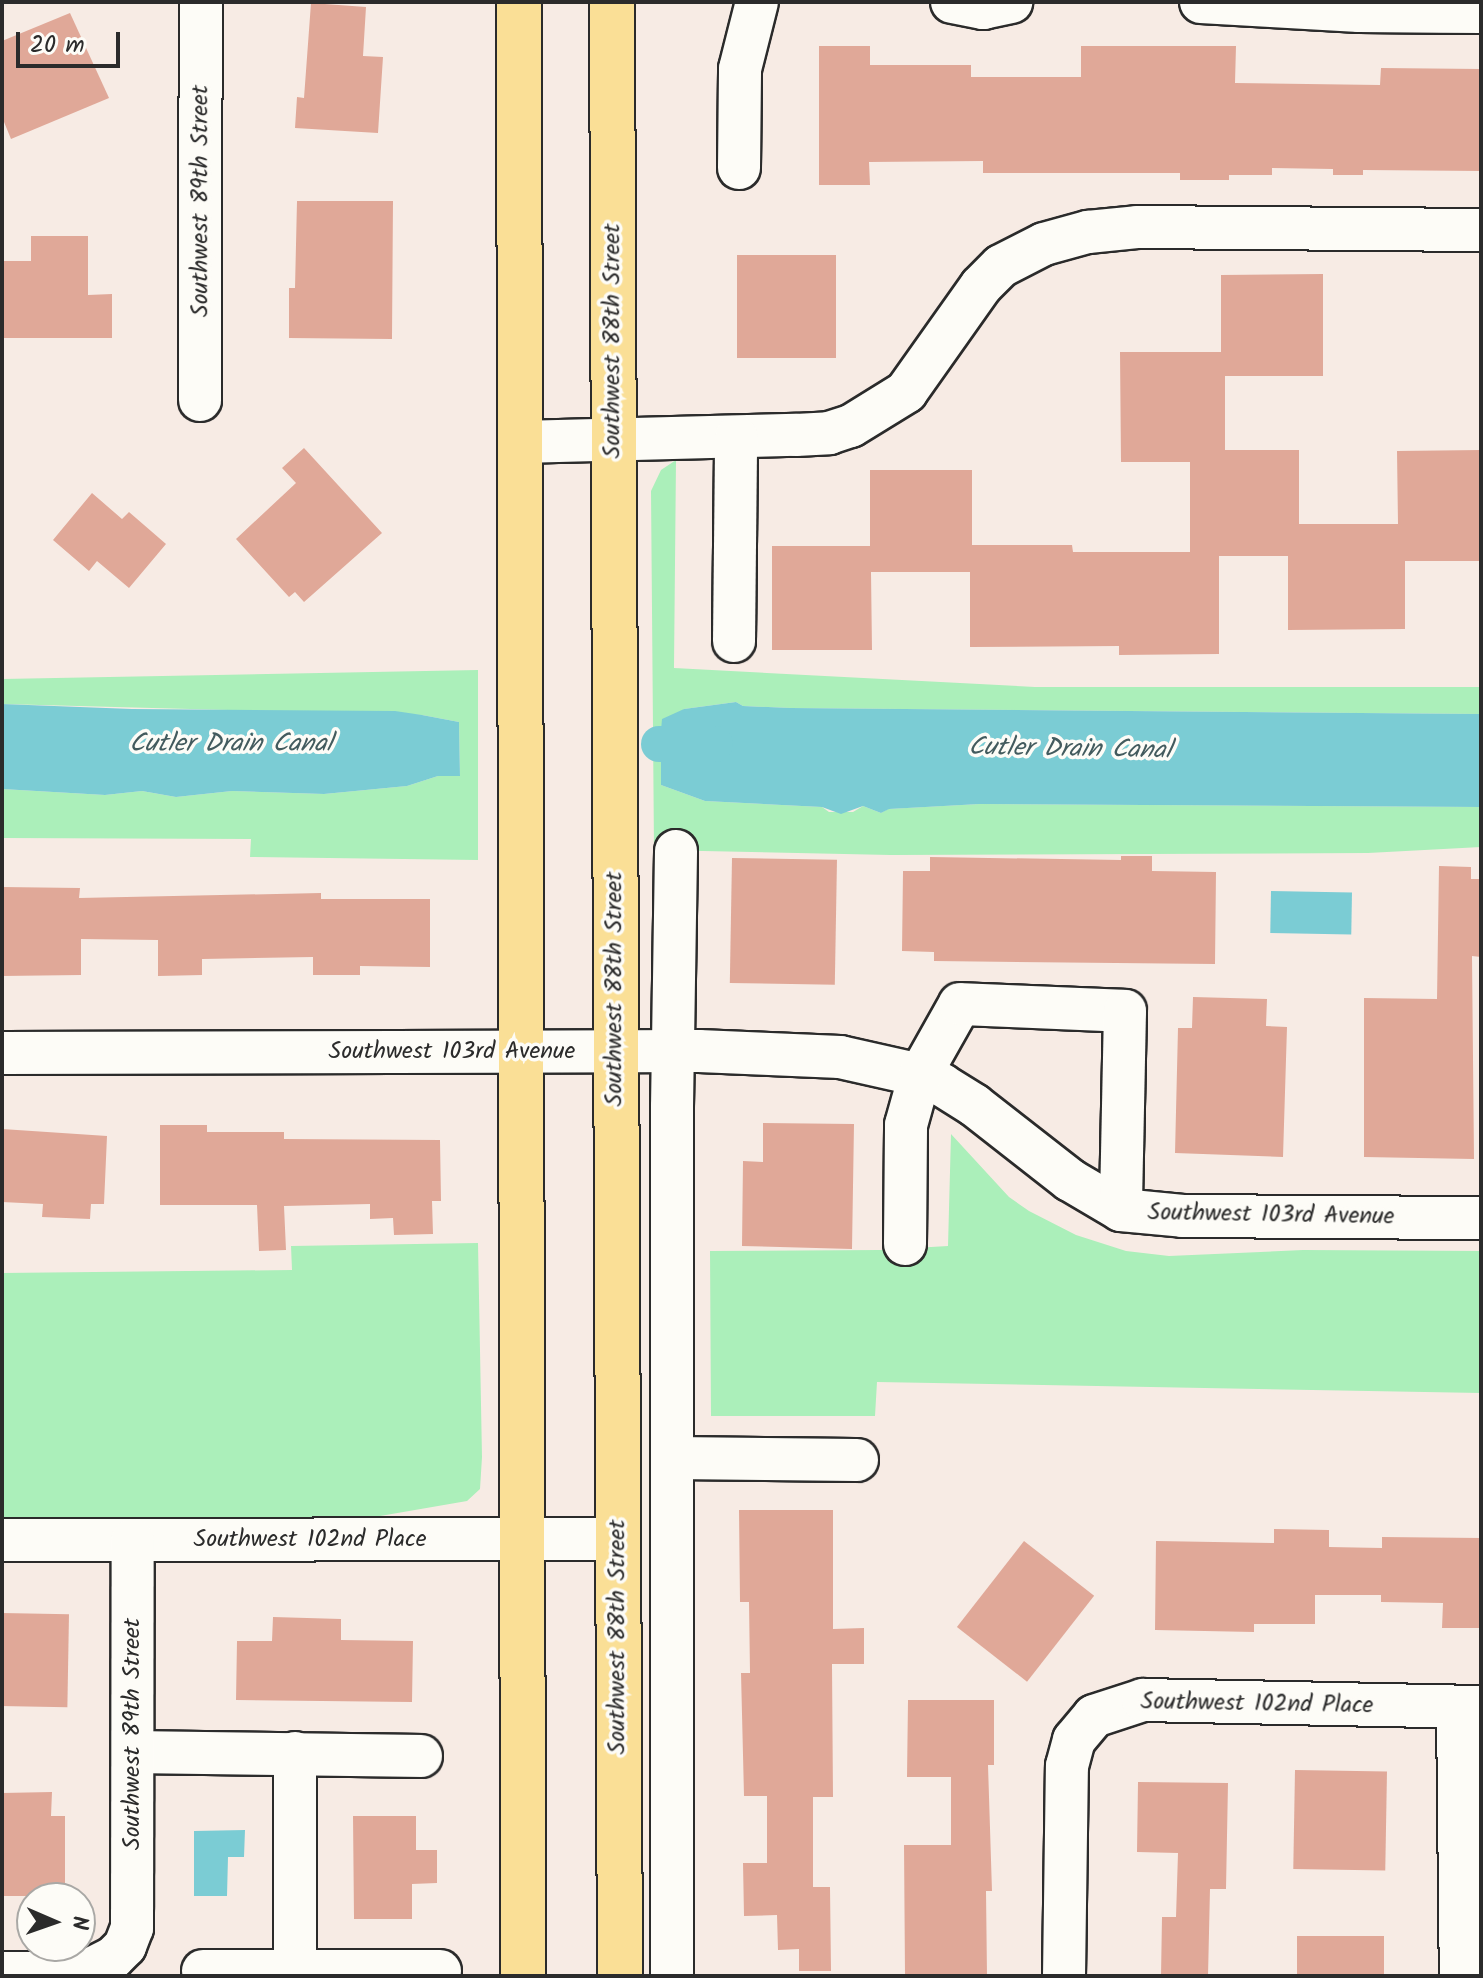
<!DOCTYPE html>
<html>
<head>
<meta charset="utf-8">
<style>
  body { margin:0 }
  #map { position:relative; width:1483px; height:1978px; overflow:hidden; background:#f7ebe4; font-family:Kalam,sans-serif }
  div>[style] { position:absolute }
  .green>* { inset:0; background:#abefba }
  .water>* { inset:0; background:#7bccd4; transform-origin:0 0 }
  .canal>* { height:36px; margin:-18px; padding:0 18px; transform-origin:18px; border-radius:18px; background:#7bccd4 }
  .building>* { inset:0; background:#e0a898; transform-origin:0 0 }
  .roads { filter:drop-shadow(2px 0 #2b2b2b) drop-shadow(-2px 0 #2b2b2b) drop-shadow(0 2px #2b2b2b) drop-shadow(0 -2px #2b2b2b) }
  .minor>* { height:42px; margin:-21px; padding:0 21px; transform-origin:21px; border-radius:21px; background:#fdfcf7 }
  .major>* { height:44px; margin:-22px; padding:0 22px; transform-origin:22px; border-radius:22px; background:#fadf96 }
  span { translate:-50% -50%; white-space:nowrap; text-align:center; line-height:1.15; -webkit-text-stroke:7px #fdfcf7; paint-order:stroke }
  .street-label { font-size:24px; color:#2b2b2b }
  .water-label { font-size:26px; color:#435b5e; font-style:italic }
  .frame { position:absolute; inset:0; border:4px solid #2b2b2b; pointer-events:none }
  .north { position:absolute; left:16px; top:1882px; width:80px; height:80px; box-sizing:border-box; background:#fdfcf7; border:2px solid #a9a8a5; border-radius:50%; rotate:92deg; font-size:22px; font-weight:700; line-height:32px; text-align:center; color:#2b2b2b }
  .north::after { content:''; display:block; margin:auto; width:28px; height:36px; background:#2b2b2b; clip-path:polygon(50% 0,100% 100%,50% 72%,0 100%) }
  .scale { position:absolute; left:16px; top:32px; width:104px; height:36px; box-sizing:border-box; border:4px solid #2b2b2b; border-top:0; padding-left:10px; font-size:24px; line-height:28px; white-space:nowrap; color:#2b2b2b; -webkit-text-stroke:6px #fdfcf7; paint-order:stroke }
</style>
</head>
<body>
<div id="map">
  <div class="green">
    <i style="clip-path:polygon(676px 460px,674px 668px,1035px 687px,1481px 687px,1481px 714px,791px 708px,743px 706px,736px 702px,684px 709px,661px 742px,667px 742px,667px 762px,661px 762px,661px 785px,705px 801px,822px 807px,829px 812px,853px 812px,863px 806px,881px 813px,888px 809px,980px 804px,1481px 807px,1481px 847px,1368px 853px,891px 855px,654px 850px,651px 491px,661px 470px)"></i>
    <i style="clip-path:polygon(478px 670px,478px 860px,250px 857px,251px 839px,2px 838px,2px 789px,105px 795px,142px 791px,176px 797px,232px 791px,324px 794px,407px 786px,438px 776px,460px 776px,459px 722px,422px 715px,2px 704px,2px 679px)"></i>
    <i style="clip-path:polygon(951px 1134px,1009px 1197px,1029px 1211px,1076px 1235px,1126px 1251px,1169px 1256px,1303px 1250px,1481px 1251px,1481px 1393px,877px 1382px,875px 1416px,711px 1416px,710px 1251px,880px 1250px,948px 1246px)"></i>
    <i style="clip-path:polygon(478px 1243px,482px 1457px,480px 1489px,467px 1501px,357px 1520px,2px 1523px,2px 1273px,292px 1270px,291px 1246px)"></i>
  </div>
  <div class="water">
    <i style="clip-path:polygon(736px 702px,743px 706px,791px 708px,1481px 714px,1481px 807px,980px 804px,889px 809px,881px 813px,863px 806px,841px 814px,822px 807px,705px 801px,661px 785px,661px 762px,667px 761px,667px 742px,660px 742px,662px 719px,684px 709px)"></i>
    <i style="clip-path:polygon(2px 704px,132px 709px,395px 711px,422px 715px,459px 722px,460px 776px,438px 776px,407px 786px,324px 794px,232px 791px,176px 797px,142px 791px,105px 795px,2px 789px)"></i>
    <i style="left:1271px;top:891px;width:81px;height:42px;rotate:1deg"></i>
    <i style="clip-path:polygon(245px 1830px,244px 1857px,228px 1857px,227px 1896px,194px 1896px,194px 1831px)"></i>
  </div>
  <div class="canal">
    <i style="left:659px;top:744px;width:56px"></i>
  </div>
  <div class="building">
    <i style="clip-path:polygon(311px 3px,366px 7px,363px 56px,383px 57px,378px 133px,295px 128px,297px 97px,304px 98px)"></i>
    <i style="clip-path:polygon(70px 13px,109px 98px,11px 139px,2px 117px,2px 41px)"></i>
    <i style="clip-path:polygon(819px 46px,870px 46px,870px 65px,971px 65px,971px 77px,1081px 77px,1081px 46px,1236px 46px,1235px 83px,1380px 85px,1381px 68px,1481px 69px,1481px 171px,1363px 170px,1363px 175px,1333px 175px,1333px 169px,1272px 168px,1272px 175px,1229px 175px,1229px 180px,1180px 180px,1180px 173px,983px 173px,983px 161px,869px 162px,870px 185px,819px 185px)"></i>
    <i style="clip-path:polygon(297px 201px,393px 201px,392px 339px,289px 338px,289px 288px,295px 288px)"></i>
    <i style="clip-path:polygon(31px 236px,88px 236px,88px 295px,112px 294px,112px 338px,2px 338px,2px 261px,31px 261px)"></i>
    <i style="left:737px;top:255px;width:99px;height:103px"></i>
    <i style="clip-path:polygon(1323px 274px,1323px 376px,1225px 376px,1225px 450px,1299px 450px,1299px 524px,1398px 524px,1397px 451px,1481px 450px,1481px 561px,1405px 561px,1405px 629px,1288px 630px,1288px 556px,1219px 556px,1219px 654px,1119px 655px,1119px 646px,970px 647px,970px 572px,871px 572px,872px 650px,772px 650px,772px 546px,870px 546px,870px 470px,972px 470px,972px 545px,1072px 545px,1073px 552px,1190px 552px,1190px 462px,1121px 462px,1120px 352px,1221px 352px,1221px 275px)"></i>
    <i style="clip-path:polygon(304px 448px,382px 533px,304px 602px,295px 592px,289px 597px,236px 539px,296px 483px,282px 468px)"></i>
    <i style="clip-path:polygon(92px 493px,122px 519px,129px 512px,166px 544px,129px 588px,97px 561px,89px 571px,53px 540px)"></i>
    <i style="clip-path:polygon(1121px 856px,1152px 856px,1152px 871px,1216px 872px,1215px 964px,934px 961px,934px 952px,902px 951px,903px 871px,930px 871px,930px 857px,1121px 860px)"></i>
    <i style="left:732px;top:858px;width:105px;height:125px;rotate:1deg"></i>
    <i style="clip-path:polygon(1439px 866px,1471px 867px,1471px 879px,1481px 879px,1481px 957px,1472px 956px,1474px 1159px,1364px 1157px,1364px 998px,1437px 999px)"></i>
    <i style="clip-path:polygon(2px 887px,80px 888px,79px 898px,321px 893px,321px 899px,430px 899px,430px 967px,360px 966px,360px 975px,313px 975px,313px 957px,202px 959px,202px 975px,158px 976px,158px 940px,81px 939px,81px 975px,2px 976px)"></i>
    <i style="clip-path:polygon(1193px 997px,1267px 999px,1266px 1026px,1287px 1027px,1283px 1157px,1175px 1153px,1178px 1028px,1192px 1028px)"></i>
    <i style="clip-path:polygon(763px 1123px,854px 1124px,852px 1249px,742px 1246px,743px 1161px,763px 1162px)"></i>
    <i style="clip-path:polygon(160px 1125px,207px 1125px,207px 1132px,284px 1132px,284px 1139px,440px 1140px,441px 1201px,432px 1201px,433px 1234px,394px 1235px,393px 1218px,370px 1219px,370px 1204px,284px 1206px,286px 1250px,259px 1251px,257px 1205px,160px 1205px)"></i>
    <i style="clip-path:polygon(2px 1129px,107px 1136px,104px 1204px,91px 1204px,90px 1219px,42px 1217px,43px 1204px,2px 1202px)"></i>
    <i style="clip-path:polygon(739px 1510px,833px 1510px,833px 1629px,864px 1628px,864px 1664px,832px 1664px,833px 1797px,813px 1797px,813px 1887px,830px 1887px,831px 1971px,799px 1971px,799px 1949px,778px 1950px,777px 1915px,744px 1916px,743px 1863px,767px 1863px,767px 1796px,744px 1796px,741px 1673px,750px 1673px,749px 1602px,740px 1602px)"></i>
    <i style="clip-path:polygon(1274px 1529px,1329px 1530px,1329px 1547px,1382px 1548px,1382px 1537px,1481px 1538px,1481px 1628px,1442px 1628px,1443px 1603px,1381px 1602px,1381px 1595px,1315px 1595px,1315px 1624px,1254px 1624px,1254px 1632px,1155px 1630px,1156px 1541px,1274px 1543px)"></i>
    <i style="left:1024px;top:1541px;width:89px;height:109px;rotate:38deg"></i>
    <i style="left:2px;top:1613px;width:67px;height:93px;rotate:1deg"></i>
    <i style="clip-path:polygon(273px 1617px,341px 1619px,341px 1640px,413px 1641px,412px 1702px,236px 1700px,237px 1641px,272px 1641px)"></i>
    <i style="clip-path:polygon(908px 1700px,994px 1700px,994px 1765px,988px 1765px,992px 1891px,986px 1891px,987px 1976px,905px 1976px,904px 1845px,951px 1845px,951px 1777px,907px 1777px)"></i>
    <i style="left:1295px;top:1770px;width:92px;height:99px;rotate:1deg"></i>
    <i style="clip-path:polygon(1138px 1782px,1228px 1783px,1226px 1889px,1210px 1889px,1208px 1976px,1161px 1976px,1162px 1917px,1176px 1917px,1178px 1853px,1137px 1852px)"></i>
    <i style="clip-path:polygon(52px 1792px,51px 1816px,65px 1816px,65px 1896px,2px 1896px,2px 1793px)"></i>
    <i style="clip-path:polygon(353px 1816px,416px 1816px,416px 1850px,437px 1850px,437px 1883px,412px 1884px,412px 1919px,354px 1919px)"></i>
    <i style="left:1297px;top:1936px;width:87px;height:40px"></i>
  </div>
  <div class="roads">
    <div class="minor">
      <i style="left:952px;top:2px;width:32px;rotate:11deg"></i>
      <i style="left:983px;top:8px;width:29px;rotate:-12deg"></i>
      <i style="left:1201px;top:2px;width:158px;rotate:3.3deg"></i>
      <i style="left:1359px;top:11px;width:122px;rotate:0.5deg"></i>
      <i style="left:739px;top:168px;width:99px;rotate:-89.4deg"></i>
      <i style="left:740px;top:69px;width:69px;rotate:-75.8deg"></i>
      <i style="left:200px;top:400px;width:398px;rotate:-89.9deg"></i>
      <i style="left:520px;top:442px;width:276px;rotate:-1.5deg"></i>
      <i style="left:796px;top:435px;width:33px;rotate:-3deg"></i>
      <i style="left:829px;top:433px;width:23px;rotate:-18deg"></i>
      <i style="left:851px;top:426px;width:65px;rotate:-31.7deg"></i>
      <i style="left:906px;top:392px;width:130px;rotate:-54.7deg"></i>
      <i style="left:981px;top:286px;width:28px;rotate:-45deg"></i>
      <i style="left:1001px;top:266px;width:48px;rotate:-27.1deg"></i>
      <i style="left:1044px;top:244px;width:46px;rotate:-15.3deg"></i>
      <i style="left:1088px;top:232px;width:49px;rotate:-5.8deg"></i>
      <i style="left:1137px;top:227px;width:344px;rotate:0.5deg"></i>
      <i style="left:734px;top:641px;width:204px;rotate:-89.4deg"></i>
      <i style="left:2px;top:1053px;width:697px;rotate:-0.16deg"></i>
      <i style="left:699px;top:1051px;width:141px;rotate:2.4deg"></i>
      <i style="left:840px;top:1057px;width:82px;rotate:12.7deg"></i>
      <i style="left:920px;top:1075px;width:24px;rotate:24deg"></i>
      <i style="left:942px;top:1085px;width:38px;rotate:32deg"></i>
      <i style="left:974px;top:1105px;width:122px;rotate:38deg"></i>
      <i style="left:1070px;top:1180px;width:59px;rotate:30.5deg"></i>
      <i style="left:1121px;top:1210px;width:62px;rotate:5.5deg"></i>
      <i style="left:1183px;top:1216px;width:298px;rotate:0.4deg"></i>
      <i style="left:905px;top:1244px;width:119px;rotate:-89.5deg"></i>
      <i style="left:906px;top:1125px;width:52px;rotate:-74.4deg"></i>
      <i style="left:920px;top:1075px;width:81px;rotate:-60.6deg"></i>
      <i style="left:960px;top:1004px;width:165px;rotate:2.4deg"></i>
      <i style="left:1125px;top:1011px;width:199px;rotate:91.2deg"></i>
      <i style="left:673px;top:1458px;width:184px;rotate:0.6deg"></i>
      <i style="left:2px;top:1540px;width:615px;rotate:-0.09deg"></i>
      <i style="left:1458px;top:1707px;width:269px;rotate:89.4deg"></i>
      <i style="left:134px;top:1752px;width:287px;rotate:0.8deg"></i>
      <i style="left:295px;top:1753px;width:218px;rotate:90deg"></i>
      <i style="left:203px;top:1971px;width:237px"></i>
      <i style="left:2px;top:1973px;width:61px"></i>
      <i style="left:63px;top:1973px;width:28px;rotate:-8deg"></i>
      <i style="left:91px;top:1969px;width:25px;rotate:-27deg"></i>
      <i style="left:113px;top:1958px;width:17px;rotate:-45deg"></i>
      <i style="left:125px;top:1946px;width:19px;rotate:-69deg"></i>
      <i style="left:132px;top:1928px;width:388px;rotate:-89.9deg"></i>
      <i style="left:672px;top:1976px;width:869px;rotate:-90deg"></i>
      <i style="left:672px;top:1107px;width:256px;rotate:-89.1deg"></i>
      <i style="left:1064px;top:1976px;width:210px;rotate:-89.2deg"></i>
      <i style="left:1067px;top:1766px;width:27px;rotate:-75deg"></i>
      <i style="left:1074px;top:1740px;width:31px;rotate:-50deg"></i>
      <i style="left:1094px;top:1716px;width:52px;rotate:-18.1deg"></i>
      <i style="left:1143px;top:1700px;width:338px;rotate:1.2deg"></i>
    </div>
    <div class="major">
      <i style="left:519px;top:2px;width:1974px;rotate:89.88deg"></i>
      <i style="left:612px;top:2px;width:1974px;rotate:89.77deg"></i>
    </div>
  </div>
  <div class="street-label">
    <span style="left:201px;top:201px;rotate:-90deg">Southwest 89th Street</span>
    <span style="left:613px;top:341px;rotate:-90deg">Southwest 88th Street</span>
    <span style="left:615px;top:989px;rotate:-90deg">Southwest 88th Street</span>
    <span style="left:452px;top:1052px">Southwest 103rd Avenue</span>
    <span style="left:1271px;top:1215px;rotate:1deg">Southwest 103rd Avenue</span>
    <span style="left:310px;top:1540px">Southwest 102nd Place</span>
    <span style="left:618px;top:1637px;rotate:-90deg">Southwest 88th Street</span>
    <span style="left:1257px;top:1704px;rotate:1deg">Southwest 102nd Place</span>
    <span style="left:133px;top:1734px;rotate:-90deg">Southwest 89th Street</span>
  </div>
  <div class="water-label">
    <span style="left:231px;top:745px">Cutler Drain Canal</span>
    <span style="left:1070px;top:750px;rotate:1deg">Cutler Drain Canal</span>
  </div>
  <div class="frame"></div>
  <div class="north">N</div>
  <div class="scale">20 m</div>
</div>
</body>
</html>
